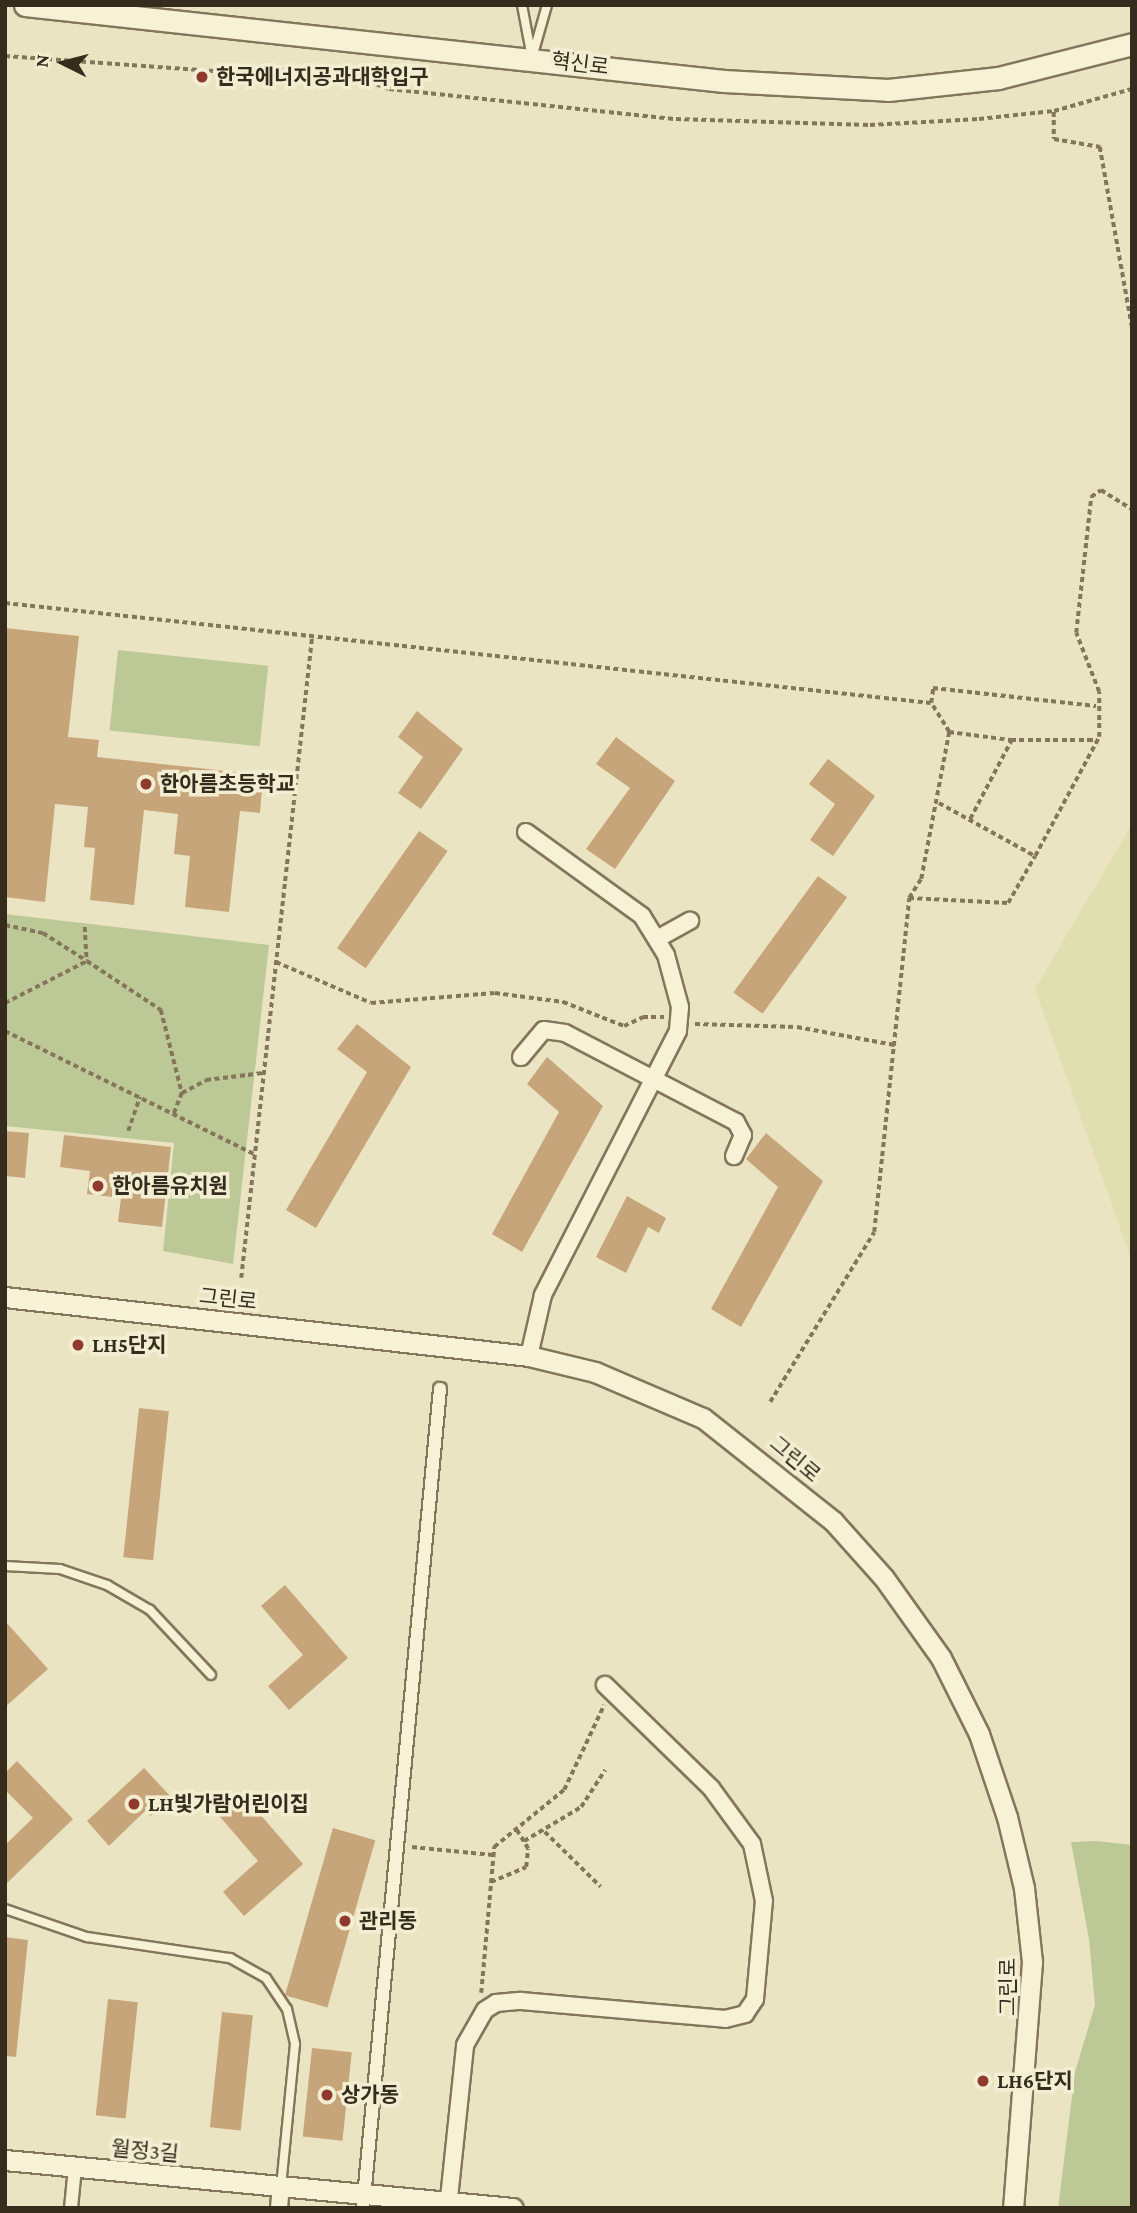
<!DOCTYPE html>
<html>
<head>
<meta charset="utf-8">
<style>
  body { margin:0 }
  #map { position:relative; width:1137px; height:2213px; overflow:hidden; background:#ebe4c3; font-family:"Crimson Pro","Noto Sans KR",serif }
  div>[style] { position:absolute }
  .farmland>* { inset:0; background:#e0dfb0 }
  .green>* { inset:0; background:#bcc997; transform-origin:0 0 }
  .building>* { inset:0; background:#c7a57a; transform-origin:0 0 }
  .path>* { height:3.5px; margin-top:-1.75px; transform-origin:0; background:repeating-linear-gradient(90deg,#84765b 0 5px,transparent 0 8.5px) }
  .roads { filter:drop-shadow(2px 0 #84765b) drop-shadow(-2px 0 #84765b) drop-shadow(0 2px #84765b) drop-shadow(0 -2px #84765b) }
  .service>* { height:8px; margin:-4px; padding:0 4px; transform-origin:4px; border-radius:4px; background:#f7f1d5 }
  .pedestrian>* { height:12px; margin:-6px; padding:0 6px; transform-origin:6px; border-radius:6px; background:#f7f1d5 }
  .minor>* { height:16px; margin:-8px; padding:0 8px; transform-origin:8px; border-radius:8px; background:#f7f1d5 }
  .tertiary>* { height:19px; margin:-9.5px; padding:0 9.5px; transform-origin:9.5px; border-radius:9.5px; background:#f7f1d5 }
  .secondary>* { height:21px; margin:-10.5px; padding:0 10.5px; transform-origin:10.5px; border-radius:10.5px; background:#f7f1d5 }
  .dots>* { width:19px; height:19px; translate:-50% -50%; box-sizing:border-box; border:4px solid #f3eed2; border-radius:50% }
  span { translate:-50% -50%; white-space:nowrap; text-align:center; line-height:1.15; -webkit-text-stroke:7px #f3eed2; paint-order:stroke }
  .street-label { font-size:21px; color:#352c1e }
  .poi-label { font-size:21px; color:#352c1e; font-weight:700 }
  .left { translate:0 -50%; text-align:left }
  .frame { position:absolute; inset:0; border:7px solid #352c1e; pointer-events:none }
  .north { position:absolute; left:28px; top:28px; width:70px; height:70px; -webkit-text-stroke:5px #f3eed2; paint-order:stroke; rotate:276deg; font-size:19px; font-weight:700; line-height:28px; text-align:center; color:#352c1e }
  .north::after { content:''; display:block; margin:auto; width:24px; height:32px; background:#352c1e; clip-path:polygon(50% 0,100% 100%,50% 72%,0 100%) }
</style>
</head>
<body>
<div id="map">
  <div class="farmland">
    <i style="clip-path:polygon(1132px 824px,1132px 1261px,1035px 989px)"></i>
  </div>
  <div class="green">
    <i style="left:118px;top:650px;width:151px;height:81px;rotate:6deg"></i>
    <i style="clip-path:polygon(5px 914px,269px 945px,233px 1264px,163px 1251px,174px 1143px,5px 1126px)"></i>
    <i style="clip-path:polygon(1097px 1841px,1132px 1845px,1132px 2208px,1058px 2208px,1075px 2072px,1095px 2005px,1089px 1939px,1071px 1842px)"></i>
  </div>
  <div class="building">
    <i style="clip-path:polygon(5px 628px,79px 636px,68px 737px,99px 740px,97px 757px,263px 775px,260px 813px,240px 811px,229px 912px,185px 907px,190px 856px,174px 854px,178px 814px,144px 810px,134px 905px,90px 900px,95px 848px,84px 847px,88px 807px,55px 804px,45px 902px,5px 897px)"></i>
    <i style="clip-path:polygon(417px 711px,463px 749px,421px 809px,398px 793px,423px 757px,398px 737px)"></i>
    <i style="clip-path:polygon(616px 737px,675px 781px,615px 869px,586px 849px,630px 788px,596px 764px)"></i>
    <i style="clip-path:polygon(828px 759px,875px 796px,833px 856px,810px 840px,835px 804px,809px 784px)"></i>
    <i style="left:419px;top:831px;width:35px;height:143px;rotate:35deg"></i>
    <i style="left:818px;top:876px;width:36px;height:144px;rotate:36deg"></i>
    <i style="clip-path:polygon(357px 1024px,411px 1067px,316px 1228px,286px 1210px,367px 1072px,337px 1049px)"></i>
    <i style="clip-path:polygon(547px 1057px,603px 1106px,522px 1252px,492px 1234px,559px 1112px,527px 1084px)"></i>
    <i style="clip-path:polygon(5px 1131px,29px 1133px,25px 1178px,5px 1176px)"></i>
    <i style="clip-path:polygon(766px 1133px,823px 1181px,741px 1327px,711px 1309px,778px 1187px,746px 1159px)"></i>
    <i style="clip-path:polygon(64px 1135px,171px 1147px,162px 1227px,118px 1222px,121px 1198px,87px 1194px,90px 1171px,60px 1167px)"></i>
    <i style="clip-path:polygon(627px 1196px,666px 1218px,659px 1233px,648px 1227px,626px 1273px,596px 1257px)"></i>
    <i style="left:139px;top:1408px;width:30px;height:150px;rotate:6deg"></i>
    <i style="clip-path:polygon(285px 1585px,348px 1658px,289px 1710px,268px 1686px,303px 1655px,261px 1606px)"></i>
    <i style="clip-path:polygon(5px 1621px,48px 1669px,5px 1707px)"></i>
    <i style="clip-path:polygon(17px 1761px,73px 1819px,5px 1885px,5px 1845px,33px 1818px,5px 1790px,5px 1773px)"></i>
    <i style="clip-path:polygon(144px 1768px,171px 1797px,151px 1816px,145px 1811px,109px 1846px,87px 1821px)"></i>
    <i style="clip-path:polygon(240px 1791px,303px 1864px,244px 1916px,223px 1892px,258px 1861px,216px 1812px)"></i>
    <i style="left:333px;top:1828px;width:44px;height:174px;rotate:16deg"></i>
    <i style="clip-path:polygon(5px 1937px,28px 1940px,16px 2057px,5px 2056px)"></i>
    <i style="left:108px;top:1999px;width:30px;height:117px;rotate:6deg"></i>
    <i style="left:222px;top:2012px;width:31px;height:116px;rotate:6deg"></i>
    <i style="left:312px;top:2048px;width:40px;height:89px;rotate:6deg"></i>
  </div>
  <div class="path">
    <i style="left:5px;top:56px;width:223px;rotate:4.1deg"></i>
    <i style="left:227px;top:72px;width:63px;rotate:-1.8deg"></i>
    <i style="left:290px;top:70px;width:63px;rotate:5.4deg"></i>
    <i style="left:353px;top:76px;width:38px;rotate:20deg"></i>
    <i style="left:389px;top:89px;width:289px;rotate:6deg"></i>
    <i style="left:676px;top:119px;width:194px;rotate:1.8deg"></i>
    <i style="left:870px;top:125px;width:109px;rotate:-3.2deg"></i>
    <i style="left:979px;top:119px;width:75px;rotate:-6.1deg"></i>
    <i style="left:1054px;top:111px;width:81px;rotate:-15.8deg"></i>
    <i style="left:1054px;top:112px;width:27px;rotate:90deg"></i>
    <i style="left:1054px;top:139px;width:47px;rotate:9.9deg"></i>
    <i style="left:1100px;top:147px;width:183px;rotate:79.9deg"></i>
    <i style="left:5px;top:603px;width:931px;rotate:6.16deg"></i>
    <i style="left:931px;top:703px;width:15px;rotate:-82deg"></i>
    <i style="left:933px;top:688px;width:164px;rotate:6.3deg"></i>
    <i style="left:949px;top:732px;width:63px;rotate:7.4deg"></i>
    <i style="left:1011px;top:740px;width:86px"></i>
    <i style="left:939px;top:803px;width:110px;rotate:28.9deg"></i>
    <i style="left:970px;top:819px;width:88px;rotate:-62.3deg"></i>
    <i style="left:909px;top:898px;width:22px;rotate:-58deg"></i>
    <i style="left:921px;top:879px;width:150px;rotate:-79.2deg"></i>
    <i style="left:949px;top:732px;width:34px;rotate:-122deg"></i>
    <i style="left:5px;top:925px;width:39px;rotate:12deg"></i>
    <i style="left:43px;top:933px;width:52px;rotate:32.5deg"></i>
    <i style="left:85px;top:927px;width:34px;rotate:87deg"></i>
    <i style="left:276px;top:962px;width:103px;rotate:23.3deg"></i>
    <i style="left:371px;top:1003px;width:124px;rotate:-4.6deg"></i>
    <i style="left:495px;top:993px;width:69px;rotate:7.5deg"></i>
    <i style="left:563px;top:1002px;width:66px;rotate:21.5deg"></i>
    <i style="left:624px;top:1026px;width:21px;rotate:-25deg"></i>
    <i style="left:643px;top:1017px;width:21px"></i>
    <i style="left:5px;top:1003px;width:92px;rotate:-27.1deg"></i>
    <i style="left:87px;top:961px;width:89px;rotate:33.5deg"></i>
    <i style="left:161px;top:1010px;width:86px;rotate:75.8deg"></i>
    <i style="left:182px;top:1093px;width:22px;rotate:111deg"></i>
    <i style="left:695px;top:1024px;width:102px;rotate:1.7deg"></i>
    <i style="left:797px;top:1027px;width:99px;rotate:10.5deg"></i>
    <i style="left:5px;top:1031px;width:278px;rotate:26.3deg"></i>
    <i style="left:182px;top:1093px;width:27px;rotate:-28deg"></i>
    <i style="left:206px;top:1080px;width:57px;rotate:-7deg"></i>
    <i style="left:128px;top:1131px;width:36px;rotate:-71deg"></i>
    <i style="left:241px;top:1278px;width:646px;rotate:-83.69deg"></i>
    <i style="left:770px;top:1402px;width:199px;rotate:-58.5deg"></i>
    <i style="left:874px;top:1232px;width:336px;rotate:-84deg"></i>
    <i style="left:909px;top:898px;width:99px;rotate:2.9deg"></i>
    <i style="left:1008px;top:903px;width:54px;rotate:-60.1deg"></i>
    <i style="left:1035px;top:856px;width:135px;rotate:-61.7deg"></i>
    <i style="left:1099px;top:737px;width:45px;rotate:-90deg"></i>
    <i style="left:1099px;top:692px;width:63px;rotate:-111.3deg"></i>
    <i style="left:1076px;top:633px;width:137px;rotate:-83.7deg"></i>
    <i style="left:1091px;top:497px;width:12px;rotate:-35deg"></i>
    <i style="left:1101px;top:490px;width:36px;rotate:32deg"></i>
    <i style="left:545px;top:1832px;width:78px;rotate:44.5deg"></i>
    <i style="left:524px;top:1841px;width:66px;rotate:-30.8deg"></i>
    <i style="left:581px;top:1807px;width:44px;rotate:-57deg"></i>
    <i style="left:412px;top:1847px;width:81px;rotate:5.6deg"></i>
    <i style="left:491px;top:1882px;width:38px;rotate:-23deg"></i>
    <i style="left:526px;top:1867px;width:18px;rotate:-84deg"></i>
    <i style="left:528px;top:1849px;width:23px;rotate:-121deg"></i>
    <i style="left:481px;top:1993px;width:147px;rotate:-84.9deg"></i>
    <i style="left:494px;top:1847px;width:90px;rotate:-39.2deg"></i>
    <i style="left:564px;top:1790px;width:94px;rotate:-64.8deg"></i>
  </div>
  <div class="roads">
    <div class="service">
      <i style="left:522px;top:5px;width:54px;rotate:79.3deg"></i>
      <i style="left:532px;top:58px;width:55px;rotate:-74.2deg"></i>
      <i style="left:5px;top:1566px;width:55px;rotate:3.1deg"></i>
      <i style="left:60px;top:1569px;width:50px;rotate:18.8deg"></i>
      <i style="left:107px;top:1585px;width:50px;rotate:30.2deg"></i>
      <i style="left:150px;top:1610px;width:89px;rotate:46.8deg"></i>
      <i style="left:5px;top:1909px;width:87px;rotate:18.9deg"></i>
      <i style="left:87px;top:1937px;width:145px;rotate:8.4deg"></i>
      <i style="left:230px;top:1958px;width:41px;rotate:29.1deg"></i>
      <i style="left:266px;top:1978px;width:37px;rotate:56deg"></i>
      <i style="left:287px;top:2009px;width:36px;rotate:77deg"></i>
      <i style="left:295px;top:2044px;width:144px;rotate:95.6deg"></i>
    </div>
    <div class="pedestrian">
      <i style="left:71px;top:2208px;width:41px;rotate:-84.4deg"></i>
      <i style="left:363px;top:2208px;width:823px;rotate:-84.63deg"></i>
    </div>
    <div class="minor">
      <i style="left:526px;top:832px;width:143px;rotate:35.9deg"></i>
      <i style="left:642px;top:916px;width:46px;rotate:58.4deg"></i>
      <i style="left:666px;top:955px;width:54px;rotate:74.9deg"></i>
      <i style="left:680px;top:1007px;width:24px;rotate:95deg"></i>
      <i style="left:678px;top:1031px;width:297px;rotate:117.1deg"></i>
      <i style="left:543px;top:1295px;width:63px;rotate:102.9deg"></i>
      <i style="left:657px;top:939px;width:38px;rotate:-29deg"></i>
      <i style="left:521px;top:1057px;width:35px;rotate:-50deg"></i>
      <i style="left:544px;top:1030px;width:21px;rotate:8deg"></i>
      <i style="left:565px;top:1033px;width:193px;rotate:27.5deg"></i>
      <i style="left:736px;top:1122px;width:15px;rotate:62deg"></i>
      <i style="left:743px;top:1135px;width:23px;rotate:113deg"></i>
      <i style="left:279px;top:2208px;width:21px;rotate:-85deg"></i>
      <i style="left:448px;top:2208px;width:164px;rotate:-84deg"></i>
      <i style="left:465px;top:2045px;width:40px;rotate:-60.3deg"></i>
      <i style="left:485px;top:2010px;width:13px;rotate:-32deg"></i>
      <i style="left:496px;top:2003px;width:25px;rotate:-5deg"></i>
      <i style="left:521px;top:2001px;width:205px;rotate:5deg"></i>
      <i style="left:725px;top:2019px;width:21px;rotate:-14deg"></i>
      <i style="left:745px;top:2014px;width:18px;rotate:-56deg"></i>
      <i style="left:755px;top:1999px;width:98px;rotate:-84.8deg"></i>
      <i style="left:764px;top:1901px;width:58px;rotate:-101.9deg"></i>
      <i style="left:752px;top:1844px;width:69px;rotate:-126.2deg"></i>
      <i style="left:711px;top:1788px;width:148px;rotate:-135.8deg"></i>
    </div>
    <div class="tertiary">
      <i style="left:5px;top:1297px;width:527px;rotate:6.42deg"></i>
      <i style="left:529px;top:1356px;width:68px;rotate:13.6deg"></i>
      <i style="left:595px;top:1372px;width:117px;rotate:23.1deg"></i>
      <i style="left:703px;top:1418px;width:166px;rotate:38.4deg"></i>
      <i style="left:833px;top:1521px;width:76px;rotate:48.2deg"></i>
      <i style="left:884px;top:1578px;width:98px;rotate:54.5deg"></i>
      <i style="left:941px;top:1658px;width:85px;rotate:63.4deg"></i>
      <i style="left:979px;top:1734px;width:88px;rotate:71.4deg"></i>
      <i style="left:1007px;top:1817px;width:73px;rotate:76.5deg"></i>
      <i style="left:1024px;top:1888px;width:74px;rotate:83.8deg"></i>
      <i style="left:1032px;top:1962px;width:247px;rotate:94.4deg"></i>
      <i style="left:5px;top:2160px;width:510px;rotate:5.4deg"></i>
    </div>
    <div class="secondary">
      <i style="left:25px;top:5px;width:703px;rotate:6.21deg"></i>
      <i style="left:724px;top:81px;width:164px;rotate:3.1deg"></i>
      <i style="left:888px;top:90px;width:111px;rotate:-6.2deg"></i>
      <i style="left:998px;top:78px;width:138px;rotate:-14.2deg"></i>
    </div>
  </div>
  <div class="dots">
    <i style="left:202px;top:77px;background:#903a2e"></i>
    <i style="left:146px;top:784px;background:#903a2e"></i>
    <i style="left:98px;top:1186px;background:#903a2e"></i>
    <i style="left:78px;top:1345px;background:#903a2e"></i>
    <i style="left:134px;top:1804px;background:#903a2e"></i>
    <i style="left:345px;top:1921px;background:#903a2e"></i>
    <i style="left:983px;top:2081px;background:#903a2e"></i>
    <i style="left:327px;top:2095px;background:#903a2e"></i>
  </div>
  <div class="street-label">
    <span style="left:580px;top:64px;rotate:7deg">혁신로</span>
    <span style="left:228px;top:1299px;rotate:6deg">그린로</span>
    <span style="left:795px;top:1459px;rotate:40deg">그린로</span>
    <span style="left:1008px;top:1987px;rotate:-90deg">그린로</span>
    <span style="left:145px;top:2151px;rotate:5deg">월정3길</span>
  </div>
  <div class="poi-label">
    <span class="left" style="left:216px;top:77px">한국에너지공과대학입구</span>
    <span class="left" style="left:160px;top:784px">한아름초등학교</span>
    <span class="left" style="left:112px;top:1186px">한아름유치원</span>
    <span class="left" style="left:92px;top:1345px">LH5단지</span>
    <span class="left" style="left:148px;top:1804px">LH빛가람어린이집</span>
    <span class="left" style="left:359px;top:1921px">관리동</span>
    <span class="left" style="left:997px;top:2081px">LH6단지</span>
    <span class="left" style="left:341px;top:2095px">상가동</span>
  </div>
  <div class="frame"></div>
  <div class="north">N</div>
</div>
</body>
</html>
